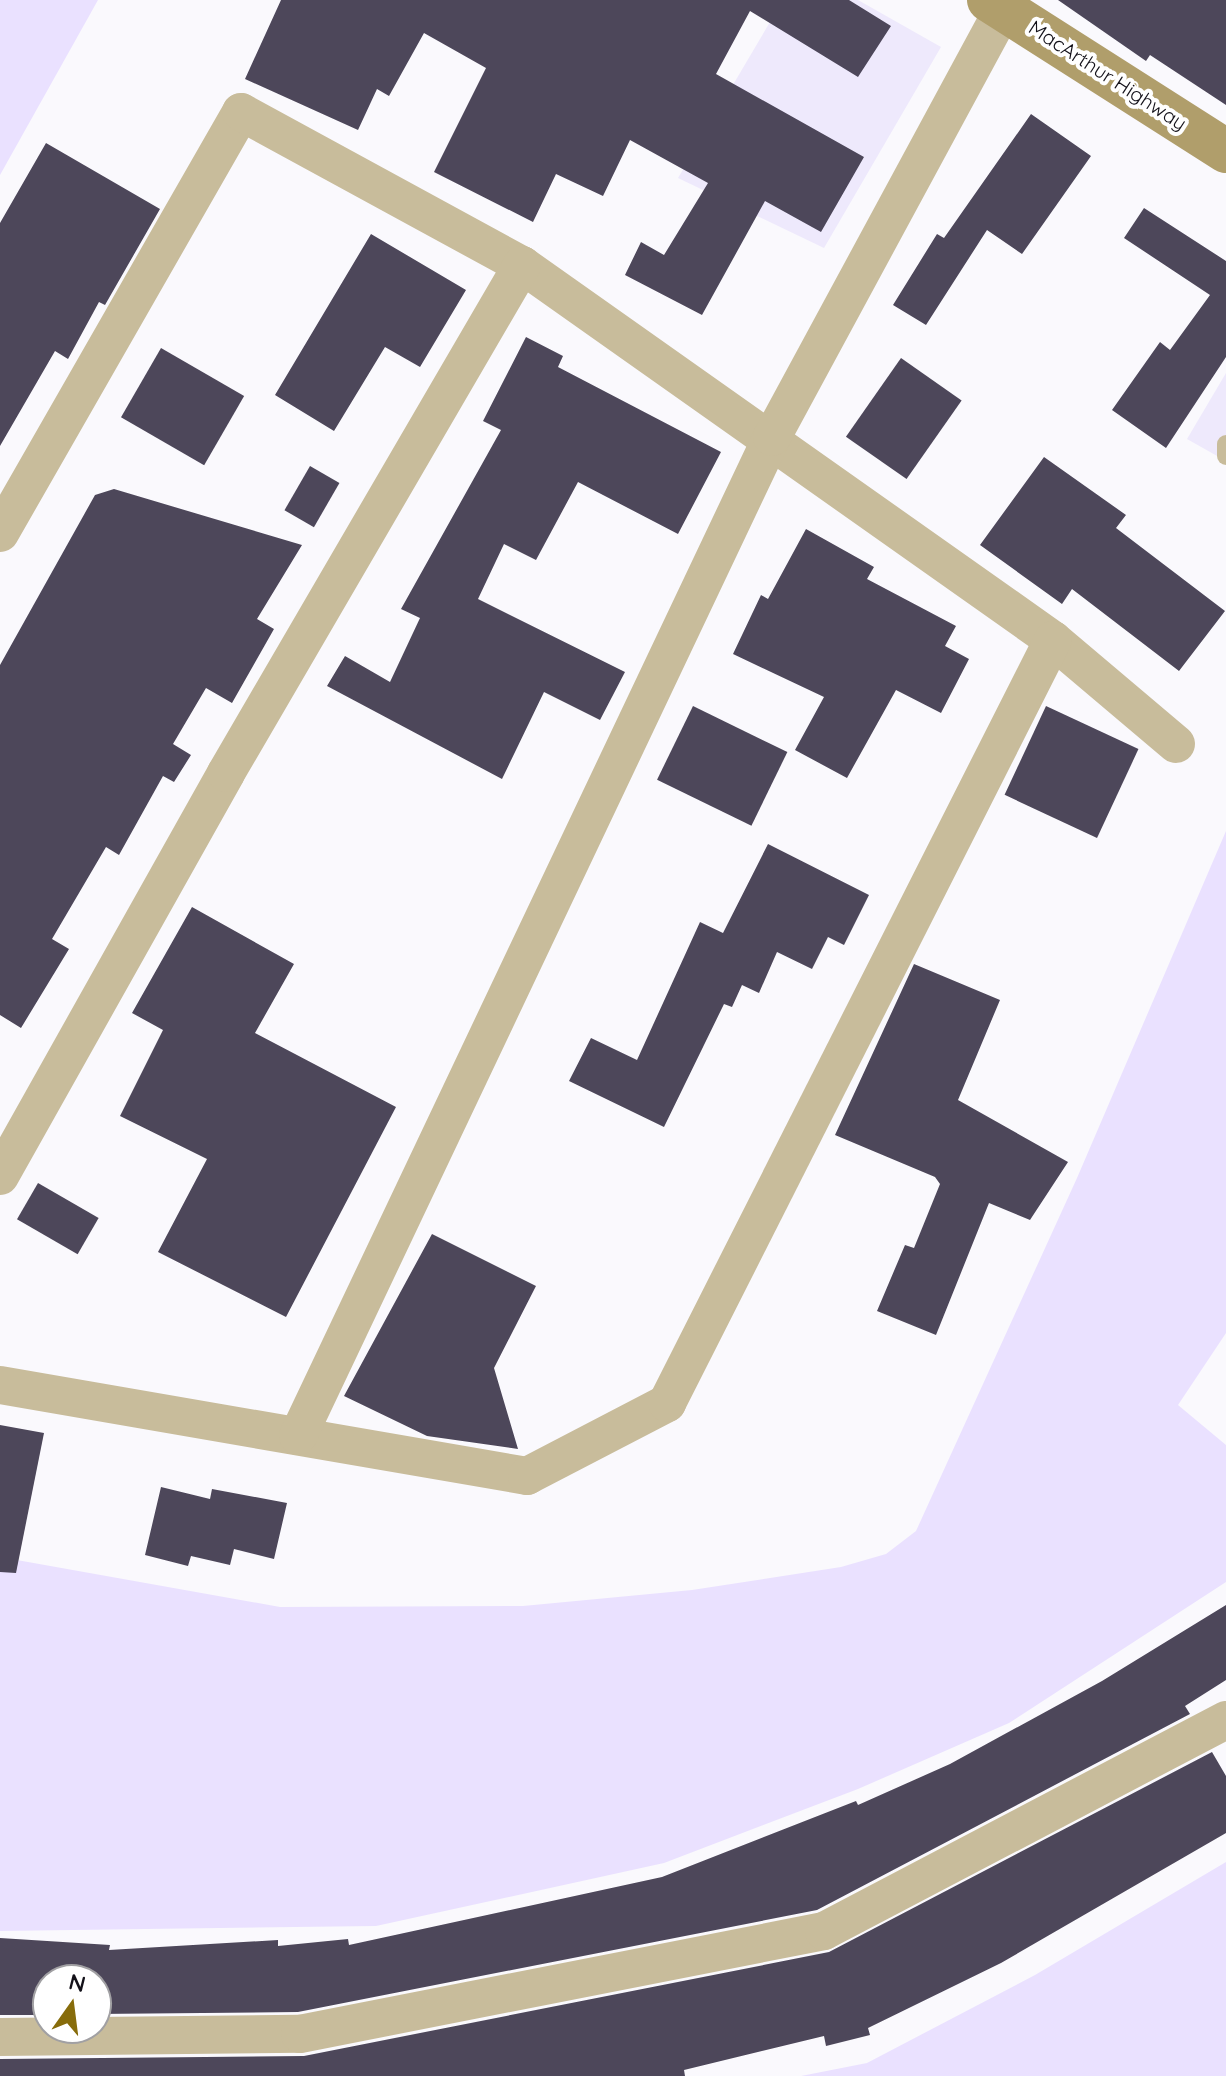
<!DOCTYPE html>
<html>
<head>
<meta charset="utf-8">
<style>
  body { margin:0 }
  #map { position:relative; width:1226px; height:2076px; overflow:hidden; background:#faf9fd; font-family:Quicksand,sans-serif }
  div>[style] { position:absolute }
  .built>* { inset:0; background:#eee9fc }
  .green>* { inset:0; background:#eae1ff }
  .building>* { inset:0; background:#4d475a; transform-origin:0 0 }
  .lane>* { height:18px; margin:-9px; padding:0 9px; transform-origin:9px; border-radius:9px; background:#c8bc9b }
  .street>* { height:38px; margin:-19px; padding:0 19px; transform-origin:19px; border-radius:19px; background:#c8bc9b }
  .secondary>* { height:44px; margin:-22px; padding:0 22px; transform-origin:22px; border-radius:22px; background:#b09e6b }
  span { translate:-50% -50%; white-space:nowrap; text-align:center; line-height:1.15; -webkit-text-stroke:8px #fff; paint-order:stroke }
  .street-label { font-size:20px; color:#131119 }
  .north { position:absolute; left:32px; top:1964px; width:80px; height:80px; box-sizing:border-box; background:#fff; border:2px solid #a1a0a3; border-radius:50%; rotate:14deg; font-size:22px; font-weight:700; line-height:32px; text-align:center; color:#131119 }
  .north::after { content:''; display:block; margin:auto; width:28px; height:36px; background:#876c0b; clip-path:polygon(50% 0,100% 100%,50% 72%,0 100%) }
</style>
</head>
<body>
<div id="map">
  <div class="built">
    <i style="clip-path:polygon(783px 0,858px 0,941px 47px,824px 248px,678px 178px)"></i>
    <i style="clip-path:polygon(1226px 373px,1226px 461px,1187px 439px)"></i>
  </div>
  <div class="green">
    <i style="clip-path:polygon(0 0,98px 0,0 175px)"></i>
    <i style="clip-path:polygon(1226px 831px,1226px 1333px,1178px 1405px,1226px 1445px,1226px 1582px,1009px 1723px,858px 1789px,664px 1863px,376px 1926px,0 1931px,0 1557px,280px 1607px,523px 1606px,692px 1590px,841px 1567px,886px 1554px,916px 1531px,1077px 1178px)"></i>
    <i style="clip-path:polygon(1226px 1862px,1226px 2076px,801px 2076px,867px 2063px,1035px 1975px)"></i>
  </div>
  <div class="building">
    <i style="clip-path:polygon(281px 0,849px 0,891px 26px,858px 77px,750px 11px,716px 74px,864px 157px,821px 232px,765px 201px,702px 315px,625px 275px,641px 242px,664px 255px,708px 183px,630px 140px,603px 196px,556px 174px,533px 222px,434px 172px,486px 68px,424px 33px,389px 96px,377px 89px,358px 130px,245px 79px)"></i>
    <i style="clip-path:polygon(1058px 0,1226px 0,1226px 105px,1150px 55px,1146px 61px)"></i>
    <i style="clip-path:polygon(1031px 114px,1091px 156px,1022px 254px,987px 230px,926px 325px,893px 305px,937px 234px,944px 238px)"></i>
    <i style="clip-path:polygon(46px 143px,160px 209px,105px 305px,99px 302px,68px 359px,55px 351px,0 446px,0 223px)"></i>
    <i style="clip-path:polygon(1144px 208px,1226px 261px,1226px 357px,1166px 448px,1112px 410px,1160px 342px,1170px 350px,1210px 295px,1124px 238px)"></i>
    <i style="clip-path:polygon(371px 234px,466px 290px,420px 367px,385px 347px,334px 431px,275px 395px)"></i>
    <i style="clip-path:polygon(526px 337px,563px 356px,558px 367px,721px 452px,678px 534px,578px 482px,536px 560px,504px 544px,478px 599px,625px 672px,600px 720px,544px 692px,502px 779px,327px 686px,345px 656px,390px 682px,420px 618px,401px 609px,501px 430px,483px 421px)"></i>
    <i style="left:161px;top:348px;width:96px;height:80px;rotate:30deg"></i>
    <i style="left:901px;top:358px;width:74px;height:96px;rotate:35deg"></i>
    <i style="clip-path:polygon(1044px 457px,1126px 515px,1116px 528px,1225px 611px,1179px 671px,1072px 589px,1062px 604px,980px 545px)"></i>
    <i style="left:310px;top:466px;width:34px;height:51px;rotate:30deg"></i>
    <i style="clip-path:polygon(114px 489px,302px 545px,257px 619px,274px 629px,232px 703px,206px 688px,173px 744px,191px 755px,174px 782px,163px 776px,119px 855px,106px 847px,52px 939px,69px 949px,21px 1028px,0 1015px,0 665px,95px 495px)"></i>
    <i style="clip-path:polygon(806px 529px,874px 567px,867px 579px,956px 626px,945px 646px,969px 659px,941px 713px,896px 690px,847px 778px,795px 750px,824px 697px,733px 654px,761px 595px,768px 599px)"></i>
    <i style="left:693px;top:706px;width:105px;height:82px;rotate:26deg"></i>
    <i style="left:1046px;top:706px;width:102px;height:98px;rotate:25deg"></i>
    <i style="clip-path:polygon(768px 844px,869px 895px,844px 945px,828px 937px,812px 969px,777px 952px,759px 993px,742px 985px,732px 1007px,724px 1004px,664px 1127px,569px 1081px,591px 1038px,637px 1060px,700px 922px,723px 933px)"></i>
    <i style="clip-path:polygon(192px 907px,294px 964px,255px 1033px,396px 1107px,286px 1317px,158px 1252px,207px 1159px,120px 1116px,163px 1030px,132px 1013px)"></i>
    <i style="clip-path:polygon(914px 964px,1000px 1000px,958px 1100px,1068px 1162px,1030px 1220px,989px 1203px,936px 1335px,877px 1311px,905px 1245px,914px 1248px,940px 1184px,935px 1177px,835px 1135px)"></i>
    <i style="left:38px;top:1183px;width:70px;height:42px;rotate:30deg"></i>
    <i style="clip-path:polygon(432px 1234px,536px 1286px,494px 1368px,518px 1449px,427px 1436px,344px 1396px)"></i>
    <i style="clip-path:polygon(0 1425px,44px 1433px,16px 1573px,0 1572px)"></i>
    <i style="clip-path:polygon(161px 1487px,210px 1499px,212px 1489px,287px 1503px,274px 1559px,234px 1549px,230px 1565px,191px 1556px,188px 1566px,145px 1555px)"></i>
    <i style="clip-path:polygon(1226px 1605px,1226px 1680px,1185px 1706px,1190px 1714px,817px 1910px,298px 2012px,96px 2014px,96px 1980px,48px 1980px,48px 2015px,0 2015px,0 1938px,110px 1945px,109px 1950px,278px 1940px,278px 1946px,348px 1939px,349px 1945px,662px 1877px,856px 1801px,858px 1805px,950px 1764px,1102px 1681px)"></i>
    <i style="clip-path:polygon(1212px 1752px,1226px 1776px,1226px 1833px,1001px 1963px,868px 2028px,870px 2035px,826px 2046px,824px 2036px,684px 2070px,685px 2076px,0 2076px,0 2059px,304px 2056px,829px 1952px)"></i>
  </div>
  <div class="lane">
    <i style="left:1226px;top:444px;width:12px;rotate:90deg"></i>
  </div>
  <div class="street">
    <i style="left:0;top:533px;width:485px;rotate:-60.2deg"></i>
    <i style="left:241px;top:112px;width:320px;rotate:28.6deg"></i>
    <i style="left:522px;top:265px;width:650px;rotate:35.23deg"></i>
    <i style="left:1053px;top:640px;width:161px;rotate:40.2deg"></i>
    <i style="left:0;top:1176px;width:462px;rotate:-60.7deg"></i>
    <i style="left:226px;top:773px;width:588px;rotate:-59.77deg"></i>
    <i style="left:0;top:1385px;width:535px;rotate:9.8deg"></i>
    <i style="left:527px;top:1476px;width:158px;rotate:-27.5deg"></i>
    <i style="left:667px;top:1403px;width:855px;rotate:-63.17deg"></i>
    <i style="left:298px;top:1436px;width:1106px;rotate:-64.62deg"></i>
    <i style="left:772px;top:437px;width:488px;rotate:-61.6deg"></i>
    <i style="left:0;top:2037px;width:300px;rotate:-0.6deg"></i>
    <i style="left:300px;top:2034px;width:534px;rotate:-11.12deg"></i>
    <i style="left:824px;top:1931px;width:454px;rotate:-27.7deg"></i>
  </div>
  <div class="secondary">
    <i style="left:989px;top:0;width:281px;rotate:32.5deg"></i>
  </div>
  <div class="street-label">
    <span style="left:1108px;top:75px;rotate:33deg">MacArthur Highway</span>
  </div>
  <div class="north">N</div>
</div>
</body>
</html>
